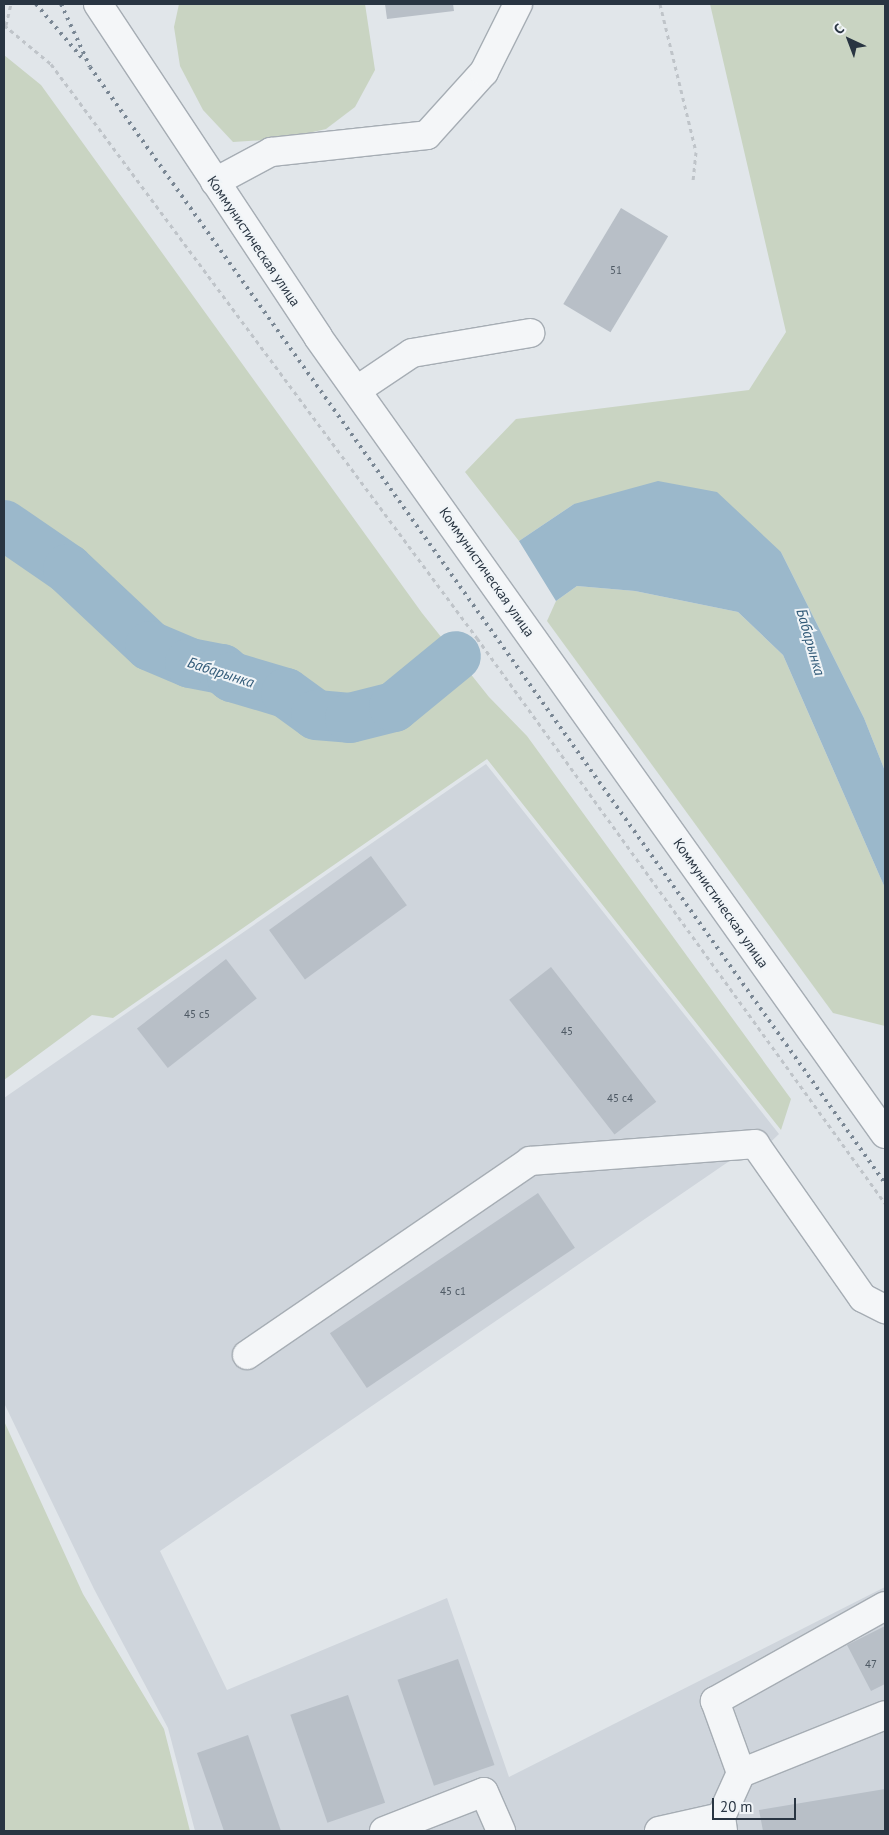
<!DOCTYPE html>
<html>
<head>
<meta charset="utf-8">
<style>
  body { margin:0 }
  #map { position:relative; width:889px; height:1835px; overflow:hidden; background:#e1e6ea; font-family:"PT Sans",sans-serif }
  div>[style] { position:absolute }
  .built>* { inset:0; background:#cfd5dc }
  .green>* { inset:0; background:#c9d4c2 }
  .water>* { inset:0; background:#9bb8cb }
  .river>* { height:50px; margin:-25px; padding:0 25px; transform-origin:25px; border-radius:25px; background:#9bb8cb }
  .building>* { inset:0; background:#b8bfc7; transform-origin:0 0 }
  .path>* { height:3px; margin-top:-1.5px; transform-origin:0; background:repeating-linear-gradient(90deg,#bfc4c9 0 4px,transparent 0 8px) }
  .roads { filter:drop-shadow(1px 0 #a6adb4) drop-shadow(-1px 0 #a6adb4) drop-shadow(0 1px #a6adb4) drop-shadow(0 -1px #a6adb4) }
  .minor>* { height:28px; margin:-14px; padding:0 14px; transform-origin:14px; border-radius:14px; background:#f4f6f8 }
  .rail>* { height:4px; margin-top:-2px; transform-origin:0; background:repeating-linear-gradient(90deg,#7a8794 0 2.5px,transparent 0 7.5px) }
  span { translate:-50% -50%; white-space:nowrap; text-align:center; line-height:1.15; -webkit-text-stroke:4px #f0f4f7; paint-order:stroke }
  .number-label { font-size:11px; color:#4d5863 }
  .number-label span { -webkit-text-stroke-width:0 }
  .street-label { font-size:14px; color:#293542 }
  .water-label { font-size:15px; color:#315a78; font-style:italic }
  .frame { position:absolute; inset:0; border:5px solid #293542; pointer-events:none }
  .north { position:absolute; left:824px; top:15px; width:50px; height:50px; -webkit-text-stroke:4px #f0f4f7; paint-order:stroke; rotate:317deg; font-size:14px; font-weight:700; line-height:20px; text-align:center; color:#293542 }
  .north::after { content:''; display:block; margin:auto; width:18px; height:22px; background:#293542; clip-path:polygon(50% 0,100% 100%,50% 72%,0 100%) }
  .scale { position:absolute; left:712px; top:1798px; width:84px; height:22px; box-sizing:border-box; border:2px solid #293542; border-top:0; padding-left:6px; font-size:15px; line-height:18px; white-space:nowrap; color:#293542; -webkit-text-stroke:4px #f0f4f7; paint-order:stroke }
</style>
</head>
<body>
<div id="map">
  <div class="built">
    <i style="clip-path:polygon(486px 764px,779px 1134px,756px 1156px,747px 1149px,160px 1551px,227px 1690px,447px 1598px,509px 1777px,885px 1587px,885px 1831px,195px 1831px,168px 1728px,94px 1589px,4px 1403px,4px 1098px)"></i>
  </div>
  <div class="green">
    <i style="clip-path:polygon(179px 4px,365px 4px,375px 70px,355px 107px,326px 129px,282px 139px,233px 142px,203px 110px,180px 66px,174px 27px)"></i>
    <i style="clip-path:polygon(710px 4px,885px 4px,885px 771px,864px 718px,781px 552px,574px 504px,519px 541px,465px 472px,516px 419px,749px 390px,786px 332px)"></i>
    <i style="clip-path:polygon(4px 55px,41px 85px,422px 613px,489px 697px,527px 736px,791px 1099px,781px 1130px,487px 759px,113px 1018px,92px 1015px,4px 1080px)"></i>
    <i style="clip-path:polygon(577px 586px,635px 591px,738px 612px,783px 655px,885px 888px,885px 1026px,833px 1013px,547px 621px,556px 601px)"></i>
    <i style="clip-path:polygon(4px 1421px,83px 1594px,164px 1729px,190px 1831px,4px 1831px)"></i>
  </div>
  <div class="water">
    <i style="clip-path:polygon(658px 481px,717px 492px,781px 552px,864px 718px,885px 771px,885px 888px,783px 655px,738px 612px,635px 591px,577px 586px,556px 601px,519px 541px,574px 504px)"></i>
  </div>
  <div class="river">
    <i style="left:4px;top:525px;width:78px;rotate:34.5deg"></i>
    <i style="left:68px;top:569px;width:112px;rotate:43.2deg"></i>
    <i style="left:150px;top:646px;width:43px;rotate:23deg"></i>
    <i style="left:190px;top:663px;width:33px;rotate:11deg"></i>
    <i style="left:222px;top:669px;width:13px;rotate:39deg"></i>
    <i style="left:232px;top:677px;width:56px;rotate:16.5deg"></i>
    <i style="left:286px;top:693px;width:37px;rotate:36deg"></i>
    <i style="left:316px;top:715px;width:34px;rotate:5deg"></i>
    <i style="left:350px;top:718px;width:45px;rotate:-14deg"></i>
    <i style="left:394px;top:707px;width:80px;rotate:-39.4deg"></i>
  </div>
  <div class="building">
    <i style="clip-path:polygon(385px 4px,453px 4px,454px 11px,387px 19px)"></i>
    <i style="left:621px;top:208px;width:55px;height:112px;rotate:31deg"></i>
    <i style="left:371px;top:856px;width:61px;height:126px;rotate:54deg"></i>
    <i style="left:226px;top:959px;width:50px;height:113px;rotate:52deg"></i>
    <i style="left:551px;top:967px;width:171px;height:53px;rotate:52deg"></i>
    <i style="left:538px;top:1193px;width:66px;height:251px;rotate:56deg"></i>
    <i style="clip-path:polygon(885px 1626px,885px 1684px,871px 1691px,847px 1645px)"></i>
    <i style="left:458px;top:1659px;width:112px;height:64px;rotate:71deg"></i>
    <i style="left:348px;top:1695px;width:114px;height:61px;rotate:71deg"></i>
    <i style="clip-path:polygon(248px 1735px,281px 1831px,224px 1831px,197px 1753px)"></i>
    <i style="clip-path:polygon(885px 1789px,885px 1831px,763px 1831px,759px 1810px)"></i>
  </div>
  <div class="path">
    <i style="left:660px;top:4px;width:152px;rotate:76.3deg"></i>
    <i style="left:696px;top:152px;width:29px;rotate:96deg"></i>
    <i style="left:4px;top:25px;width:61px;rotate:39.7deg"></i>
    <i style="left:51px;top:64px;width:715px;rotate:53.42deg"></i>
    <i style="left:477px;top:638px;width:697px;rotate:54.17deg"></i>
    <i style="left:6px;top:25px;width:22px;rotate:-77deg"></i>
  </div>
  <div class="roads">
    <div class="minor">
      <i style="left:98px;top:4px;width:399px;rotate:56.5deg"></i>
      <i style="left:318px;top:337px;width:978px;rotate:54.57deg"></i>
      <i style="left:215px;top:182px;width:64px;rotate:-28.2deg"></i>
      <i style="left:271px;top:152px;width:157px;rotate:-6.2deg"></i>
      <i style="left:427px;top:135px;width:85px;rotate:-47.9deg"></i>
      <i style="left:484px;top:72px;width:76px;rotate:-63.4deg"></i>
      <i style="left:357px;top:390px;width:66px;rotate:-33.9deg"></i>
      <i style="left:412px;top:353px;width:120px;rotate:-9.6deg"></i>
      <i style="left:247px;top:1355px;width:343px;rotate:-34.4deg"></i>
      <i style="left:530px;top:1161px;width:226px;rotate:-4.3deg"></i>
      <i style="left:755px;top:1144px;width:188px;rotate:55deg"></i>
      <i style="left:863px;top:1298px;width:25px;rotate:27deg"></i>
      <i style="left:885px;top:1606px;width:195px;rotate:150.8deg"></i>
      <i style="left:715px;top:1701px;width:77px;rotate:70.1deg"></i>
      <i style="left:741px;top:1773px;width:155px;rotate:-21.9deg"></i>
      <i style="left:384px;top:1831px;width:107px;rotate:-21.3deg"></i>
      <i style="left:484px;top:1792px;width:43px;rotate:66.4deg"></i>
      <i style="left:659px;top:1831px;width:64px;rotate:-12.7deg"></i>
      <i style="left:723px;top:1831px;width:14px;rotate:-98deg"></i>
      <i style="left:721px;top:1817px;width:48px;rotate:-65.6deg"></i>
    </div>
  </div>
  <div class="rail">
    <i style="left:36px;top:4px;width:71px;rotate:49.6deg"></i>
    <i style="left:61px;top:4px;width:69px;rotate:65.3deg"></i>
    <i style="left:90px;top:67px;width:1370px;rotate:54.54deg"></i>
  </div>
  <div class="number-label">
    <span style="left:616px;top:270px">51</span>
    <span style="left:197px;top:1014px">45 с5</span>
    <span style="left:567px;top:1031px">45</span>
    <span style="left:620px;top:1098px">45 с4</span>
    <span style="left:453px;top:1291px">45 с1</span>
    <span style="left:871px;top:1664px">47</span>
  </div>
  <div class="street-label">
    <span style="left:254px;top:241px;rotate:56deg">Коммунистическая улица</span>
    <span style="left:487px;top:572px;rotate:55deg">Коммунистическая улица</span>
    <span style="left:721px;top:903px;rotate:55deg">Коммунистическая улица</span>
  </div>
  <div class="water-label">
    <span style="left:811px;top:642px;rotate:74deg">Бабарынка</span>
    <span style="left:221px;top:672px;rotate:18deg">Бабарынка</span>
  </div>
  <div class="frame"></div>
  <div class="north">С</div>
  <div class="scale">20 m</div>
</div>
</body>
</html>
